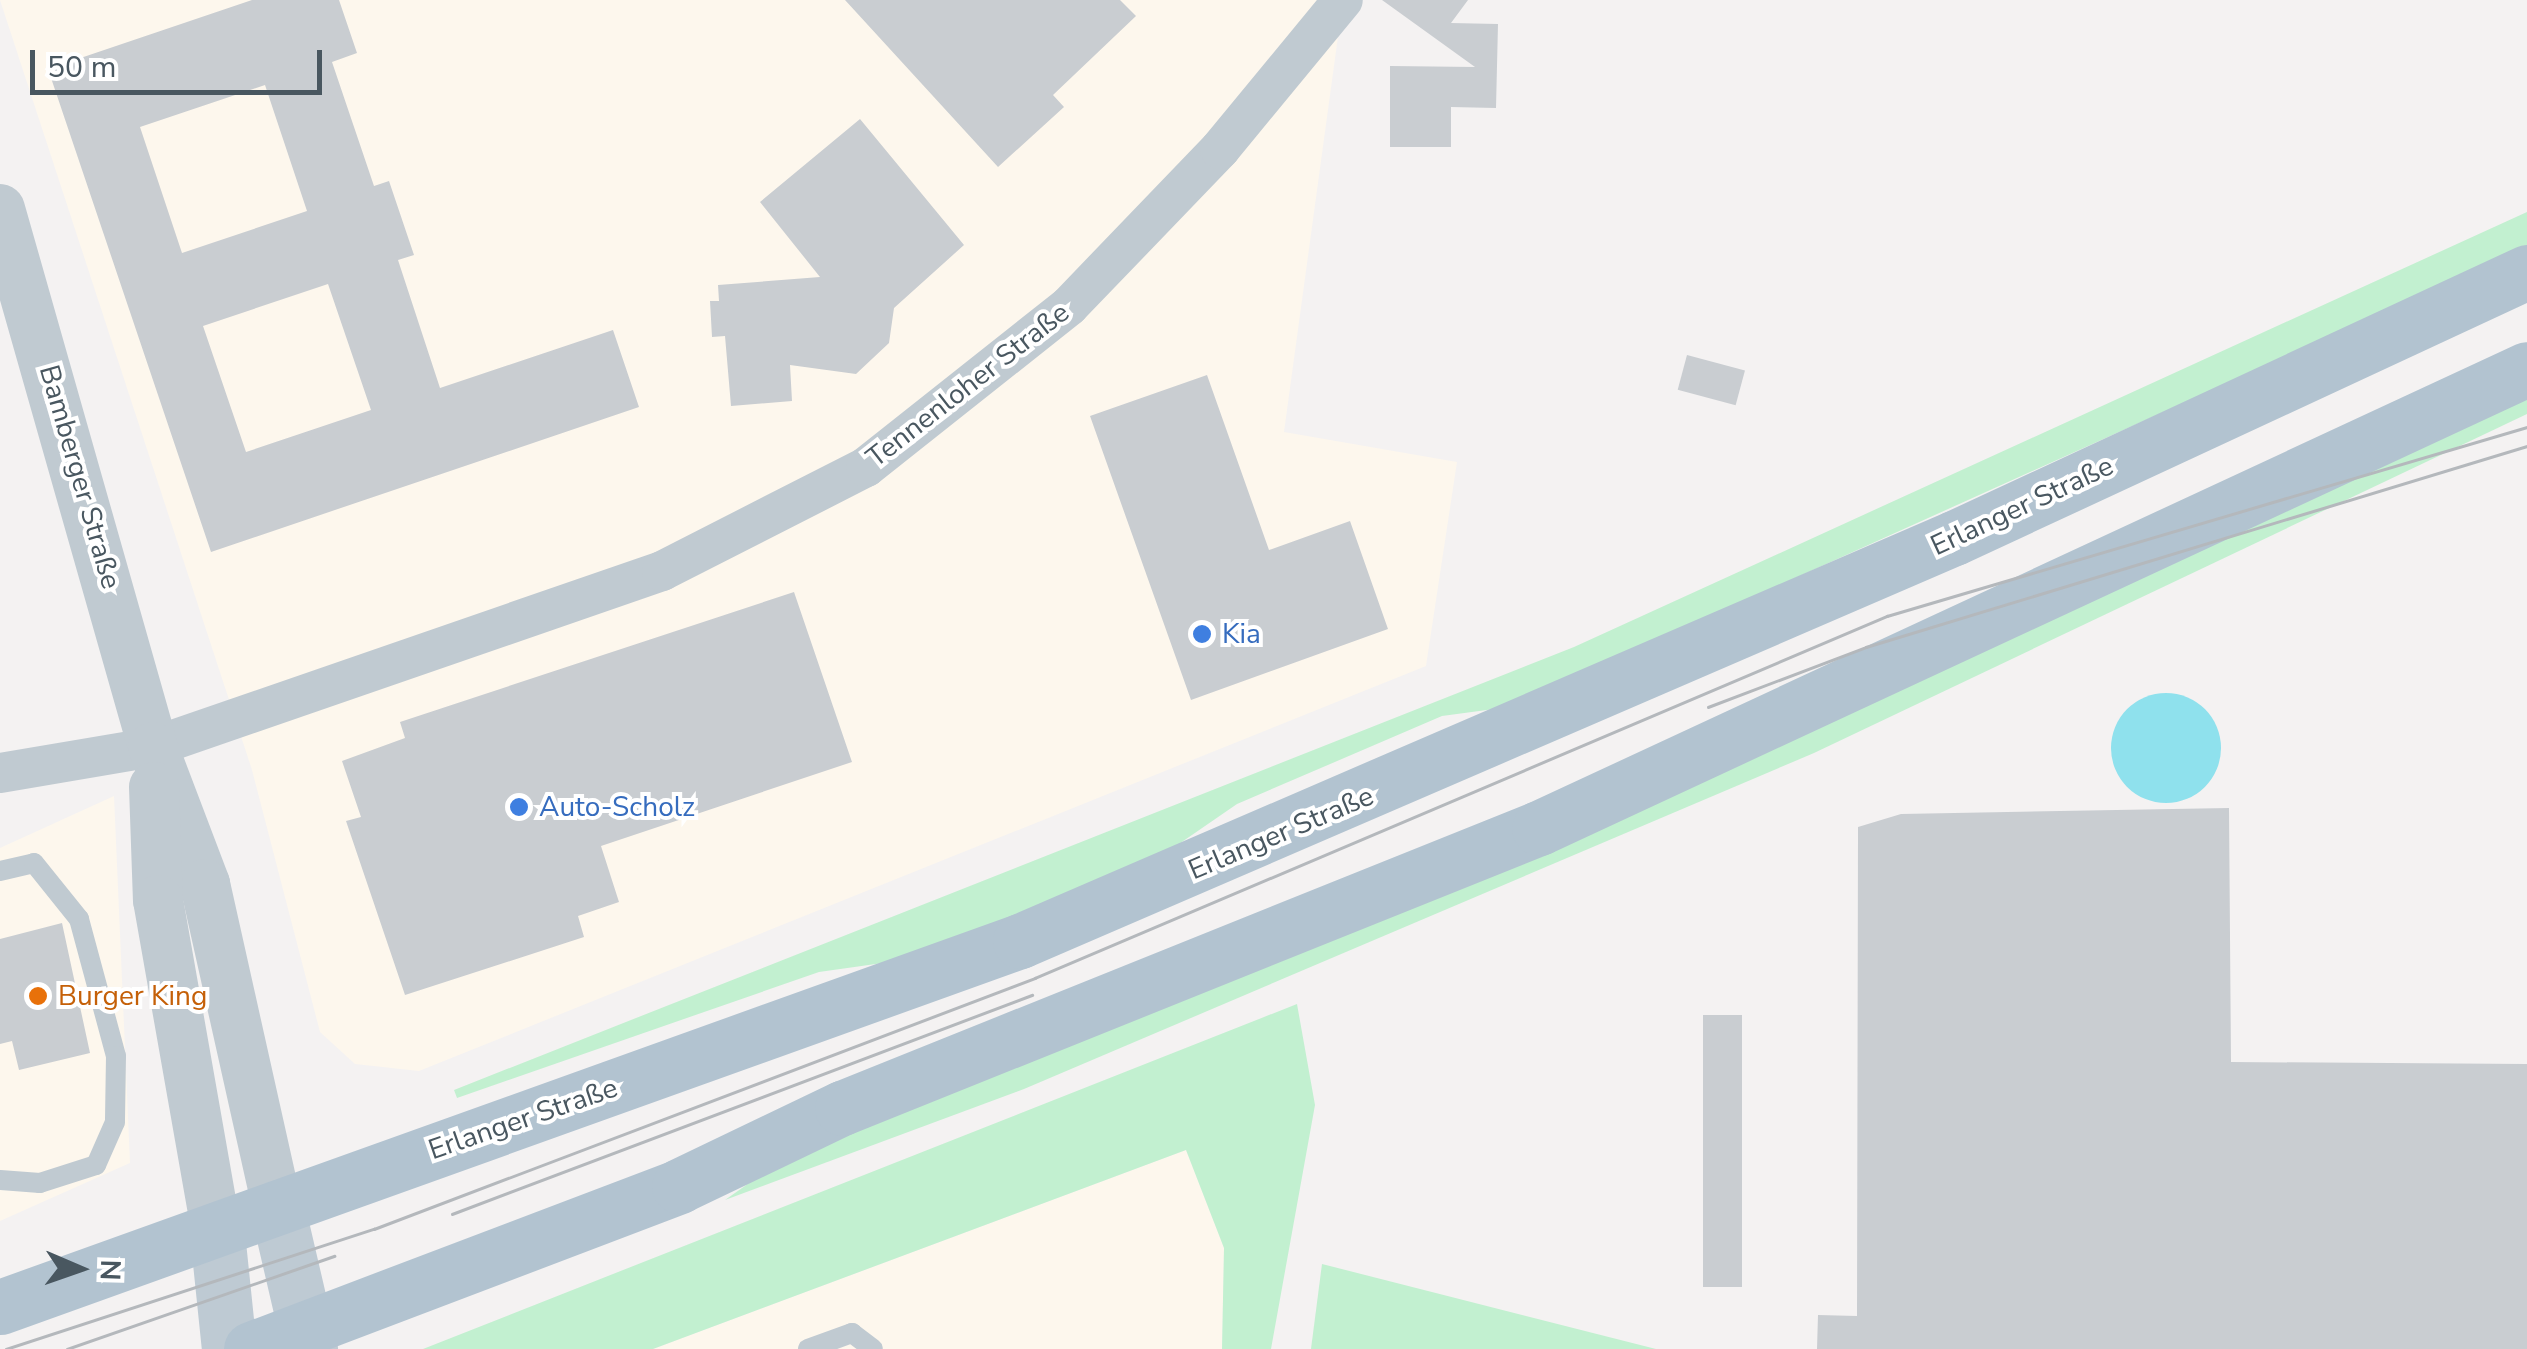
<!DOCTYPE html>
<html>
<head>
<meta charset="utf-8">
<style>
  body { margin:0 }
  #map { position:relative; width:2527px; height:1349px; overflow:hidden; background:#f4f2f2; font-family:"Nunito Sans",sans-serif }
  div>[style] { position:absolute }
  .commercial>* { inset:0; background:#fdf7ed }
  .green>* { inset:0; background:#c2f0d0 }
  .water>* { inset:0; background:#8fe1ed }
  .round { border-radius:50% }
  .building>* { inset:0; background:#c9cdd1; transform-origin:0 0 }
  .service>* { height:20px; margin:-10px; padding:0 10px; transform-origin:10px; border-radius:10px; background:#c0cad1 }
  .minor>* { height:40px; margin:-20px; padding:0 20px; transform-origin:20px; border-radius:20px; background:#c0cad1 }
  .tertiary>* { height:50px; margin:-25px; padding:0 25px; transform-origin:25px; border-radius:25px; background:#c0cad1 }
  .secondary>* { height:55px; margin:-27.5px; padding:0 27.5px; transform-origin:27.5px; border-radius:27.5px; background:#becad3 }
  .primary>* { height:55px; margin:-27.5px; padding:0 27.5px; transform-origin:27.5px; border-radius:27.5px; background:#b2c3d0 }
  .tram>* { height:2.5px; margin:-1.25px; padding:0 1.25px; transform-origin:1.25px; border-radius:1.25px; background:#b4b8bc }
  .dots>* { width:28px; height:28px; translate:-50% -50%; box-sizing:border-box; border:5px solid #fff; border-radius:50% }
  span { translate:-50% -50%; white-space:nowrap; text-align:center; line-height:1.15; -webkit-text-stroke:8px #fff; paint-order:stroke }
  .street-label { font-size:28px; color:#495760 }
  .shop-label { font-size:28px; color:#366cbe }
  .left { translate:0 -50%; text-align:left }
  .food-label { font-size:28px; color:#c56008 }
  .north { position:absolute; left:30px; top:1219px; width:100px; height:100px; -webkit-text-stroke:8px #fff; paint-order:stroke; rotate:92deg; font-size:28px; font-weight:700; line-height:40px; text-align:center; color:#495760 }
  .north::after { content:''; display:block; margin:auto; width:35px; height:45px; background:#495760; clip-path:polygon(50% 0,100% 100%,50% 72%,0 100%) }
  .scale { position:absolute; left:30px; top:50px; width:292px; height:45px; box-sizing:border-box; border:5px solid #495760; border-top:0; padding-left:12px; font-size:30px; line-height:35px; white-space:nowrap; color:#495760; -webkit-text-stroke:8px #fff; paint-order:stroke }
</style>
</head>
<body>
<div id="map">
  <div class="commercial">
    <i style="clip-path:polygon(0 0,1343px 0,1284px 432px,1457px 462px,1426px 666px,419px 1071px,355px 1064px,320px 1032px,252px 770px)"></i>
    <i style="clip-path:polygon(114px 796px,130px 1163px,0 1221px,0 848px)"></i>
    <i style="clip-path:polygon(1186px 1150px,1224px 1248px,1222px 1349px,653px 1349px)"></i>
  </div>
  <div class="green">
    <i style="clip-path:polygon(2527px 212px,2527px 248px,1509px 707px,1442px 716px,1237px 804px,1160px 857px,904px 960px,819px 972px,457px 1098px,454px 1090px,1574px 647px)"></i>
    <i style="clip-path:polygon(2527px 388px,2527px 414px,1814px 753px,1024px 1089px,725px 1200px,807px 1142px)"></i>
    <i style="clip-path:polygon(1297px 1004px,1315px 1105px,1271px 1349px,1222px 1349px,1224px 1248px,1186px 1150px,653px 1349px,423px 1349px)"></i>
    <i style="clip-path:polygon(1322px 1264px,1656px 1349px,1311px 1349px)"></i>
  </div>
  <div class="water">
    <i class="round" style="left:2111px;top:693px;width:110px;height:110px"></i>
  </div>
  <div class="building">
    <i style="clip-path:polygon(evenodd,252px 0,339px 0,357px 53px,332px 62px,374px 186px,389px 181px,414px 255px,398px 260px,440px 388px,613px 330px,639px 407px,211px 552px,48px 69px,252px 0,265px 85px,307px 211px,182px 253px,140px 127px,265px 85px,252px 0,328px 284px,371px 410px,246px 452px,203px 326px,328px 284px)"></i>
    <i style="clip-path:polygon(845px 0,1120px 0,1136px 16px,1053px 95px,1064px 107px,998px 167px)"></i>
    <i style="clip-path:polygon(1382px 0,1468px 0,1451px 23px,1498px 24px,1496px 108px,1451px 107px,1451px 147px,1390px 147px,1390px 66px,1475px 67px)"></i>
    <i style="clip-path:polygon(860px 119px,964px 245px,894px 308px,889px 343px,856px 374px,790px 365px,792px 401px,731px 406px,725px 336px,712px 337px,710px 301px,719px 301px,718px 285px,820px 277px,760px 202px)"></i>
    <i style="left:1687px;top:355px;width:60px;height:36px;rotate:15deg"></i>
    <i style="clip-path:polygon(1207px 375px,1269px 550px,1350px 521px,1388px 629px,1191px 700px,1090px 416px)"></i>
    <i style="clip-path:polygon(794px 592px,852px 762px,601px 846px,619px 902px,578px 916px,584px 937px,405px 995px,346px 821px,361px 817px,342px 761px,405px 738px,400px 722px)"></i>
    <i style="clip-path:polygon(2229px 808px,2231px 1062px,2527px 1064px,2527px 1349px,1817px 1349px,1818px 1315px,1857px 1316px,1858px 827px,1901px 814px)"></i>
    <i style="clip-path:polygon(62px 923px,90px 1053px,19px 1070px,12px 1041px,0 1044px,0 939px)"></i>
    <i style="left:1703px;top:1015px;width:39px;height:272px"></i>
  </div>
  <div class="service">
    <i style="left:0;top:871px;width:35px;rotate:-13deg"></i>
    <i style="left:34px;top:863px;width:72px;rotate:51.2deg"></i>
    <i style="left:79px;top:919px;width:142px;rotate:74.9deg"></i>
    <i style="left:116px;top:1056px;width:66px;rotate:90.9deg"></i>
    <i style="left:115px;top:1122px;width:47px;rotate:113.8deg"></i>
    <i style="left:96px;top:1165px;width:59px;rotate:162.2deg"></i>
    <i style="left:40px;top:1183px;width:40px;rotate:-175.7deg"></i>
    <i style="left:808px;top:1349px;width:47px;rotate:-20deg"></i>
    <i style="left:852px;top:1333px;width:26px;rotate:37deg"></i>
  </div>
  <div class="minor">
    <i style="left:0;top:773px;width:155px;rotate:-9.6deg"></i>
    <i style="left:153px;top:747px;width:539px;rotate:-19.07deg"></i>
    <i style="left:662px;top:571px;width:229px;rotate:-27deg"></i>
    <i style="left:866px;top:467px;width:259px;rotate:-38.4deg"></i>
    <i style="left:1069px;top:306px;width:218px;rotate:-46.1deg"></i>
    <i style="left:1220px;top:149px;width:193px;rotate:-50.5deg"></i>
  </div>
  <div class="tertiary">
    <i style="left:0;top:209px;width:559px;rotate:74.12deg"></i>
    <i style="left:153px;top:747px;width:147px;rotate:69.2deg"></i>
    <i style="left:205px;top:884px;width:331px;rotate:77.4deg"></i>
    <i style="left:154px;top:787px;width:113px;rotate:88deg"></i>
    <i style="left:158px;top:900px;width:338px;rotate:80deg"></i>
  </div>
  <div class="secondary">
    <i style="left:277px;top:1207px;width:146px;rotate:76.9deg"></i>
    <i style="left:217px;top:1233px;width:117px;rotate:84.1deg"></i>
  </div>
  <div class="primary">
    <i style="left:0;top:1307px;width:1084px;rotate:-19.74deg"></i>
    <i style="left:1020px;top:941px;width:1017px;rotate:-23.34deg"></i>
    <i style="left:1954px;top:538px;width:632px;rotate:-24.9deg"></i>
    <i style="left:251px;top:1349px;width:458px;rotate:-20.8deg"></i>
    <i style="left:679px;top:1186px;width:181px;rotate:-25.6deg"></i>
    <i style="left:842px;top:1108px;width:751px;rotate:-21.89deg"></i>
    <i style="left:1539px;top:828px;width:1089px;rotate:-24.92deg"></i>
  </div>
  <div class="tram">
    <i style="left:1708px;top:707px;width:169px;rotate:-20.8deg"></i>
    <i style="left:1866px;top:647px;width:691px;rotate:-16.91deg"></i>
    <i style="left:452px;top:1214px;width:620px;rotate:-20.69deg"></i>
    <i style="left:6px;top:1349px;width:387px;rotate:-18.1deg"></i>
    <i style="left:374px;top:1229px;width:707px;rotate:-20.79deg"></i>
    <i style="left:1035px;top:978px;width:926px;rotate:-23.02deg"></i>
    <i style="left:1887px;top:616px;width:667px;rotate:-16.45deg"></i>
    <i style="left:67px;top:1349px;width:283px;rotate:-19.2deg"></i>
  </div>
  <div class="dots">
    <i style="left:1202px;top:634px;background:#3f7fe0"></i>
    <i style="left:519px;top:807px;background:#3f7fe0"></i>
    <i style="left:38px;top:996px;background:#e8710a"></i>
  </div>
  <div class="street-label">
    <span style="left:968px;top:385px;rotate:-38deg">Tennenloher Straße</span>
    <span style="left:80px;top:477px;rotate:74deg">Bamberger Straße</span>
    <span style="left:2022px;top:506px;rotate:-25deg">Erlanger Straße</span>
    <span style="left:1281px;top:833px;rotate:-23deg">Erlanger Straße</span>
    <span style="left:523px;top:1119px;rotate:-19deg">Erlanger Straße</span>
  </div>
  <div class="shop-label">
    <span class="left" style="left:1222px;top:634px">Kia</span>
    <span class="left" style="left:539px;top:807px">Auto-Scholz</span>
  </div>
  <div class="food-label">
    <span class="left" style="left:58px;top:996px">Burger King</span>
  </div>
  <div class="north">N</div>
  <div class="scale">50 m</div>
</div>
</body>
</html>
